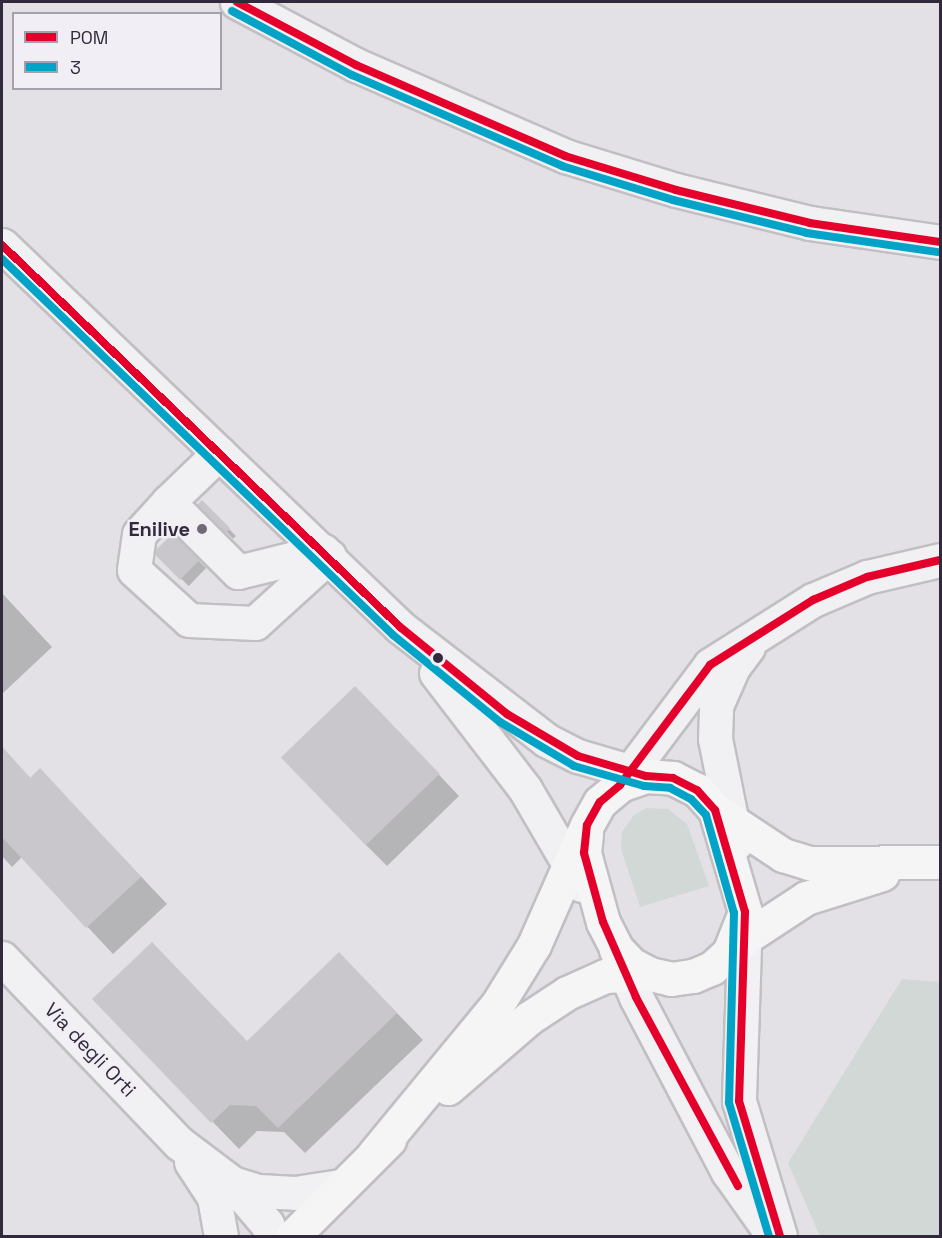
<!DOCTYPE html>
<html>
<head>
<meta charset="utf-8">
<style>
  body { margin:0 }
  #map { position:relative; width:942px; height:1238px; overflow:hidden; background:#e3e1e5; font-family:"Space Grotesk",sans-serif }
  div>[style] { position:absolute }
  .green>* { inset:0; background:#d1d8d6 }
  .shadow>* { inset:0; background:#0003; transform-origin:0 0 }
  .building>* { inset:0; background:#cac7cc; transform-origin:0 0 }
  .roads { filter:drop-shadow(2px 0 #c1bfc3) drop-shadow(-2px 0 #c1bfc3) drop-shadow(0 2px #c1bfc3) drop-shadow(0 -2px #c1bfc3) }
  .minor>* { height:33px; margin:-16.5px; padding:0 16.5px; transform-origin:16.5px; border-radius:16.5px; background:#f1f0f3 }
  .major>* { height:33px; margin:-16.5px; padding:0 16.5px; transform-origin:16.5px; border-radius:16.5px; background:#f5f5f6 }
  .bus-1>* { height:8px; margin:-4px; padding:0 4px; transform-origin:4px; border-radius:4px; background:#e4002b }
  .bus-2>* { height:8px; margin:-4px; padding:0 4px; transform-origin:4px; border-radius:4px; background:#02a3c7 }
  .dots>* { width:16px; height:16px; translate:-50% -50%; box-sizing:border-box; border:3px solid #f1eff5; border-radius:50% }
  span { translate:-50% -50%; white-space:nowrap; text-align:center; line-height:1.15; -webkit-text-stroke:4.5px #f1eff5; paint-order:stroke }
  .poi-label { font-size:20px; color:#322a3c; font-weight:700 }
  .right { translate:-100% -50%; text-align:right }
  .street-label { font-size:20px; color:#322a3c }
  .frame { position:absolute; inset:0; border:3px solid #322a3c; pointer-events:none }
  .legend { position:absolute; left:12px; top:12px; width:210px; height:78px; box-sizing:border-box; background:#f1eff5; border:2px solid #a5a0ab; margin:0; padding:8px 10px; list-style:none; font-size:18px; color:#322a3c }
  .legend li { display:flex; align-items:center; gap:12px; height:30px }
  .legend b { width:30px; border:2px solid #a5a0ab }
</style>
</head>
<body>
<div id="map">
  <div class="green">
    <i style="clip-path:polygon(647px 808px,668px 809px,687px 824px,709px 886px,640px 907px,621px 849px,622px 832px,634px 815px)"></i>
    <i style="clip-path:polygon(902px 979px,940px 982px,940px 1236px,820px 1236px,788px 1163px)"></i>
  </div>
  <div class="shadow">
    <i style="left:202px;top:502px;width:48px;height:4px;rotate:45deg"></i>
    <i style="left:173px;top:536px;width:46px;height:25px;rotate:44deg"></i>
    <i style="clip-path:polygon(2px 593px,52px 647px,2px 694px)"></i>
    <i style="clip-path:polygon(376px 708px,459px 796px,387px 866px,366px 845px)"></i>
    <i style="clip-path:polygon(2px 747px,31px 779px,40px 770px,167px 904px,113px 954px,22px 857px,12px 867px,2px 856px)"></i>
    <i style="clip-path:polygon(365px 980px,423px 1040px,305px 1153px,284px 1132px,257px 1131px,239px 1149px,94px 999px,247px 1043px)"></i>
  </div>
  <div class="building">
    <i style="left:202px;top:500px;width:40px;height:7px;rotate:45deg"></i>
    <i style="left:173px;top:533px;width:38px;height:28px;rotate:45deg"></i>
    <i style="left:355px;top:686px;width:122px;height:103px;rotate:46deg"></i>
    <i style="clip-path:polygon(2px 747px,30px 778px,40px 768px,141px 877px,86px 928px,2px 837px)"></i>
    <i style="clip-path:polygon(152px 942px,247px 1041px,339px 952px,397px 1013px,278px 1128px,256px 1106px,230px 1105px,211px 1123px,92px 999px)"></i>
  </div>
  <div class="roads">
    <div class="minor">
      <i style="left:237px;top:2px;width:135px;rotate:27.9deg"></i>
      <i style="left:356px;top:65px;width:228px;rotate:23.5deg"></i>
      <i style="left:565px;top:156px;width:116px;rotate:17deg"></i>
      <i style="left:676px;top:190px;width:138px;rotate:13.8deg"></i>
      <i style="left:810px;top:223px;width:131px;rotate:8.3deg"></i>
      <i style="left:2px;top:245px;width:552px;rotate:43.82deg"></i>
      <i style="left:400px;top:627px;width:185px;rotate:37.7deg"></i>
      <i style="left:546px;top:740px;width:36px;rotate:27deg"></i>
      <i style="left:578px;top:756px;width:71px;rotate:16.4deg"></i>
      <i style="left:219px;top:453px;width:71px;rotate:136.1deg"></i>
      <i style="left:168px;top:502px;width:99px;rotate:45deg"></i>
      <i style="left:238px;top:572px;width:88px;rotate:-13.9deg"></i>
      <i style="left:168px;top:502px;width:43px;rotate:132.2deg"></i>
      <i style="left:139px;top:534px;width:36px;rotate:98deg"></i>
      <i style="left:134px;top:570px;width:74px;rotate:42.3deg"></i>
      <i style="left:189px;top:620px;width:66px;rotate:2.6deg"></i>
      <i style="left:255px;top:623px;width:100px;rotate:-42.2deg"></i>
      <i style="left:436px;top:673px;width:146px;rotate:52.5deg"></i>
      <i style="left:525px;top:789px;width:111px;rotate:59.7deg"></i>
      <i style="left:620px;top:785px;width:150px;rotate:-53.1deg"></i>
      <i style="left:710px;top:665px;width:122px;rotate:-32.3deg"></i>
      <i style="left:813px;top:600px;width:59px;rotate:-23.1deg"></i>
      <i style="left:867px;top:577px;width:75px;rotate:-13.1deg"></i>
      <i style="left:736px;top:843px;width:106px;rotate:-101.4deg"></i>
      <i style="left:715px;top:739px;width:33px;rotate:-88deg"></i>
      <i style="left:716px;top:706px;width:43px;rotate:-66.4deg"></i>
      <i style="left:733px;top:667px;width:25px;rotate:-53deg"></i>
      <i style="left:745px;top:917px;width:184px;rotate:91.9deg"></i>
      <i style="left:739px;top:1101px;width:141px;rotate:73.1deg"></i>
      <i style="left:616px;top:950px;width:51px;rotate:66.9deg"></i>
      <i style="left:636px;top:997px;width:198px;rotate:62.3deg"></i>
      <i style="left:728px;top:1172px;width:71px;rotate:54.7deg"></i>
      <i style="left:2px;top:958px;width:256px;rotate:46.3deg"></i>
      <i style="left:179px;top:1143px;width:66px;rotate:37deg"></i>
      <i style="left:232px;top:1183px;width:28px;rotate:17deg"></i>
      <i style="left:259px;top:1191px;width:36px;rotate:3deg"></i>
      <i style="left:295px;top:1193px;width:47px;rotate:-8.7deg"></i>
      <i style="left:191px;top:1162px;width:42px;rotate:56.7deg"></i>
      <i style="left:214px;top:1197px;width:40px;rotate:80deg"></i>
      <i style="left:232px;top:1183px;width:54px;rotate:49.5deg"></i>
      <i style="left:267px;top:1224px;width:13px;rotate:67deg"></i>
    </div>
    <div class="major">
      <i style="left:715px;top:810px;width:106px;rotate:73.6deg"></i>
      <i style="left:745px;top:912px;width:41px;rotate:111.5deg"></i>
      <i style="left:586px;top:834px;width:19px;rotate:96deg"></i>
      <i style="left:584px;top:853px;width:72px;rotate:74.6deg"></i>
      <i style="left:603px;top:922px;width:29px;rotate:63deg"></i>
      <i style="left:616px;top:948px;width:22px;rotate:47deg"></i>
      <i style="left:631px;top:964px;width:21px;rotate:28deg"></i>
      <i style="left:650px;top:974px;width:22px;rotate:13deg"></i>
      <i style="left:671px;top:979px;width:22px;rotate:-8deg"></i>
      <i style="left:693px;top:976px;width:21px;rotate:-23deg"></i>
      <i style="left:712px;top:968px;width:45px;rotate:-42.3deg"></i>
      <i style="left:745px;top:938px;width:73px;rotate:-33.3deg"></i>
      <i style="left:806px;top:898px;width:80px;rotate:-17.5deg"></i>
      <i style="left:448px;top:1088px;width:107px;rotate:-40.8deg"></i>
      <i style="left:529px;top:1018px;width:45px;rotate:-33.3deg"></i>
      <i style="left:567px;top:993px;width:42px;rotate:-24.1deg"></i>
      <i style="left:605px;top:976px;width:45px;rotate:-2.5deg"></i>
      <i style="left:374px;top:1154px;width:193px;rotate:-50.5deg"></i>
      <i style="left:497px;top:1005px;width:70px;rotate:-58.3deg"></i>
      <i style="left:534px;top:945px;width:131px;rotate:-66.2deg"></i>
      <i style="left:587px;top:825px;width:26px;rotate:-61deg"></i>
      <i style="left:600px;top:802px;width:26px;rotate:-40deg"></i>
      <i style="left:620px;top:785px;width:28px;rotate:-19deg"></i>
      <i style="left:646px;top:776px;width:27px;rotate:4deg"></i>
      <i style="left:673px;top:778px;width:27px;rotate:27deg"></i>
      <i style="left:697px;top:790px;width:27px;rotate:48deg"></i>
      <i style="left:715px;top:810px;width:82px;rotate:33.5deg"></i>
      <i style="left:783px;top:855px;width:27px;rotate:17deg"></i>
      <i style="left:809px;top:863px;width:131px;rotate:-0.4deg"></i>
      <i style="left:293px;top:1236px;width:136px;rotate:-45deg"></i>
    </div>
  </div>
  <div class="bus-1">
    <i style="left:237px;top:2px;width:135px;rotate:27.9deg"></i>
    <i style="left:356px;top:65px;width:228px;rotate:23.5deg"></i>
    <i style="left:565px;top:156px;width:116px;rotate:17deg"></i>
    <i style="left:676px;top:190px;width:138px;rotate:13.8deg"></i>
    <i style="left:810px;top:223px;width:131px;rotate:8.3deg"></i>
    <i style="left:2px;top:245px;width:552px;rotate:43.82deg"></i>
    <i style="left:400px;top:627px;width:138px;rotate:39.1deg"></i>
    <i style="left:507px;top:714px;width:82px;rotate:30.6deg"></i>
    <i style="left:578px;top:756px;width:71px;rotate:16.4deg"></i>
    <i style="left:646px;top:776px;width:27px;rotate:4deg"></i>
    <i style="left:673px;top:778px;width:27px;rotate:27deg"></i>
    <i style="left:697px;top:790px;width:27px;rotate:48deg"></i>
    <i style="left:715px;top:810px;width:106px;rotate:73.6deg"></i>
    <i style="left:745px;top:912px;width:189px;rotate:91.8deg"></i>
    <i style="left:739px;top:1101px;width:141px;rotate:73.1deg"></i>
    <i style="left:738px;top:1186px;width:215px;rotate:-118.4deg"></i>
    <i style="left:636px;top:997px;width:82px;rotate:-113.7deg"></i>
    <i style="left:603px;top:922px;width:72px;rotate:-105.4deg"></i>
    <i style="left:584px;top:853px;width:28px;rotate:-84deg"></i>
    <i style="left:587px;top:825px;width:26px;rotate:-61deg"></i>
    <i style="left:600px;top:802px;width:26px;rotate:-40deg"></i>
    <i style="left:620px;top:785px;width:150px;rotate:-53.1deg"></i>
    <i style="left:710px;top:665px;width:122px;rotate:-32.3deg"></i>
    <i style="left:813px;top:600px;width:59px;rotate:-23.1deg"></i>
    <i style="left:867px;top:577px;width:75px;rotate:-13.1deg"></i>
  </div>
  <div class="bus-2">
    <i style="left:232px;top:11px;width:136px;rotate:28.1deg"></i>
    <i style="left:352px;top:75px;width:229px;rotate:23.4deg"></i>
    <i style="left:562px;top:166px;width:116px;rotate:17deg"></i>
    <i style="left:673px;top:200px;width:138px;rotate:13.8deg"></i>
    <i style="left:807px;top:233px;width:132px;rotate:8.3deg"></i>
    <i style="left:2px;top:259px;width:542px;rotate:43.88deg"></i>
    <i style="left:393px;top:635px;width:138px;rotate:39.1deg"></i>
    <i style="left:500px;top:722px;width:86px;rotate:30.7deg"></i>
    <i style="left:574px;top:766px;width:73px;rotate:15.9deg"></i>
    <i style="left:644px;top:786px;width:26px;rotate:4deg"></i>
    <i style="left:670px;top:788px;width:24px;rotate:28deg"></i>
    <i style="left:691px;top:799px;width:22px;rotate:47deg"></i>
    <i style="left:706px;top:815px;width:102px;rotate:74.1deg"></i>
    <i style="left:734px;top:913px;width:190px;rotate:91.5deg"></i>
    <i style="left:729px;top:1103px;width:139px;rotate:73.3deg"></i>
  </div>
  <div class="dots">
    <i style="left:202px;top:529px;background:#706a77"></i>
    <i style="left:438px;top:658px;background:#322a3c"></i>
  </div>
  <div class="poi-label">
    <span class="right" style="left:190px;top:529px">Enilive</span>
  </div>
  <div class="street-label">
    <span style="left:90px;top:1050px;rotate:46deg">Via degli Orti</span>
  </div>
  <div class="frame"></div>
  <ul class="legend">
  <li><b style="height:8px;background:#e4002b"></b>POM</li>
  <li><b style="height:8px;background:#02a3c7"></b>3</li>
  </ul>
</div>
</body>
</html>
